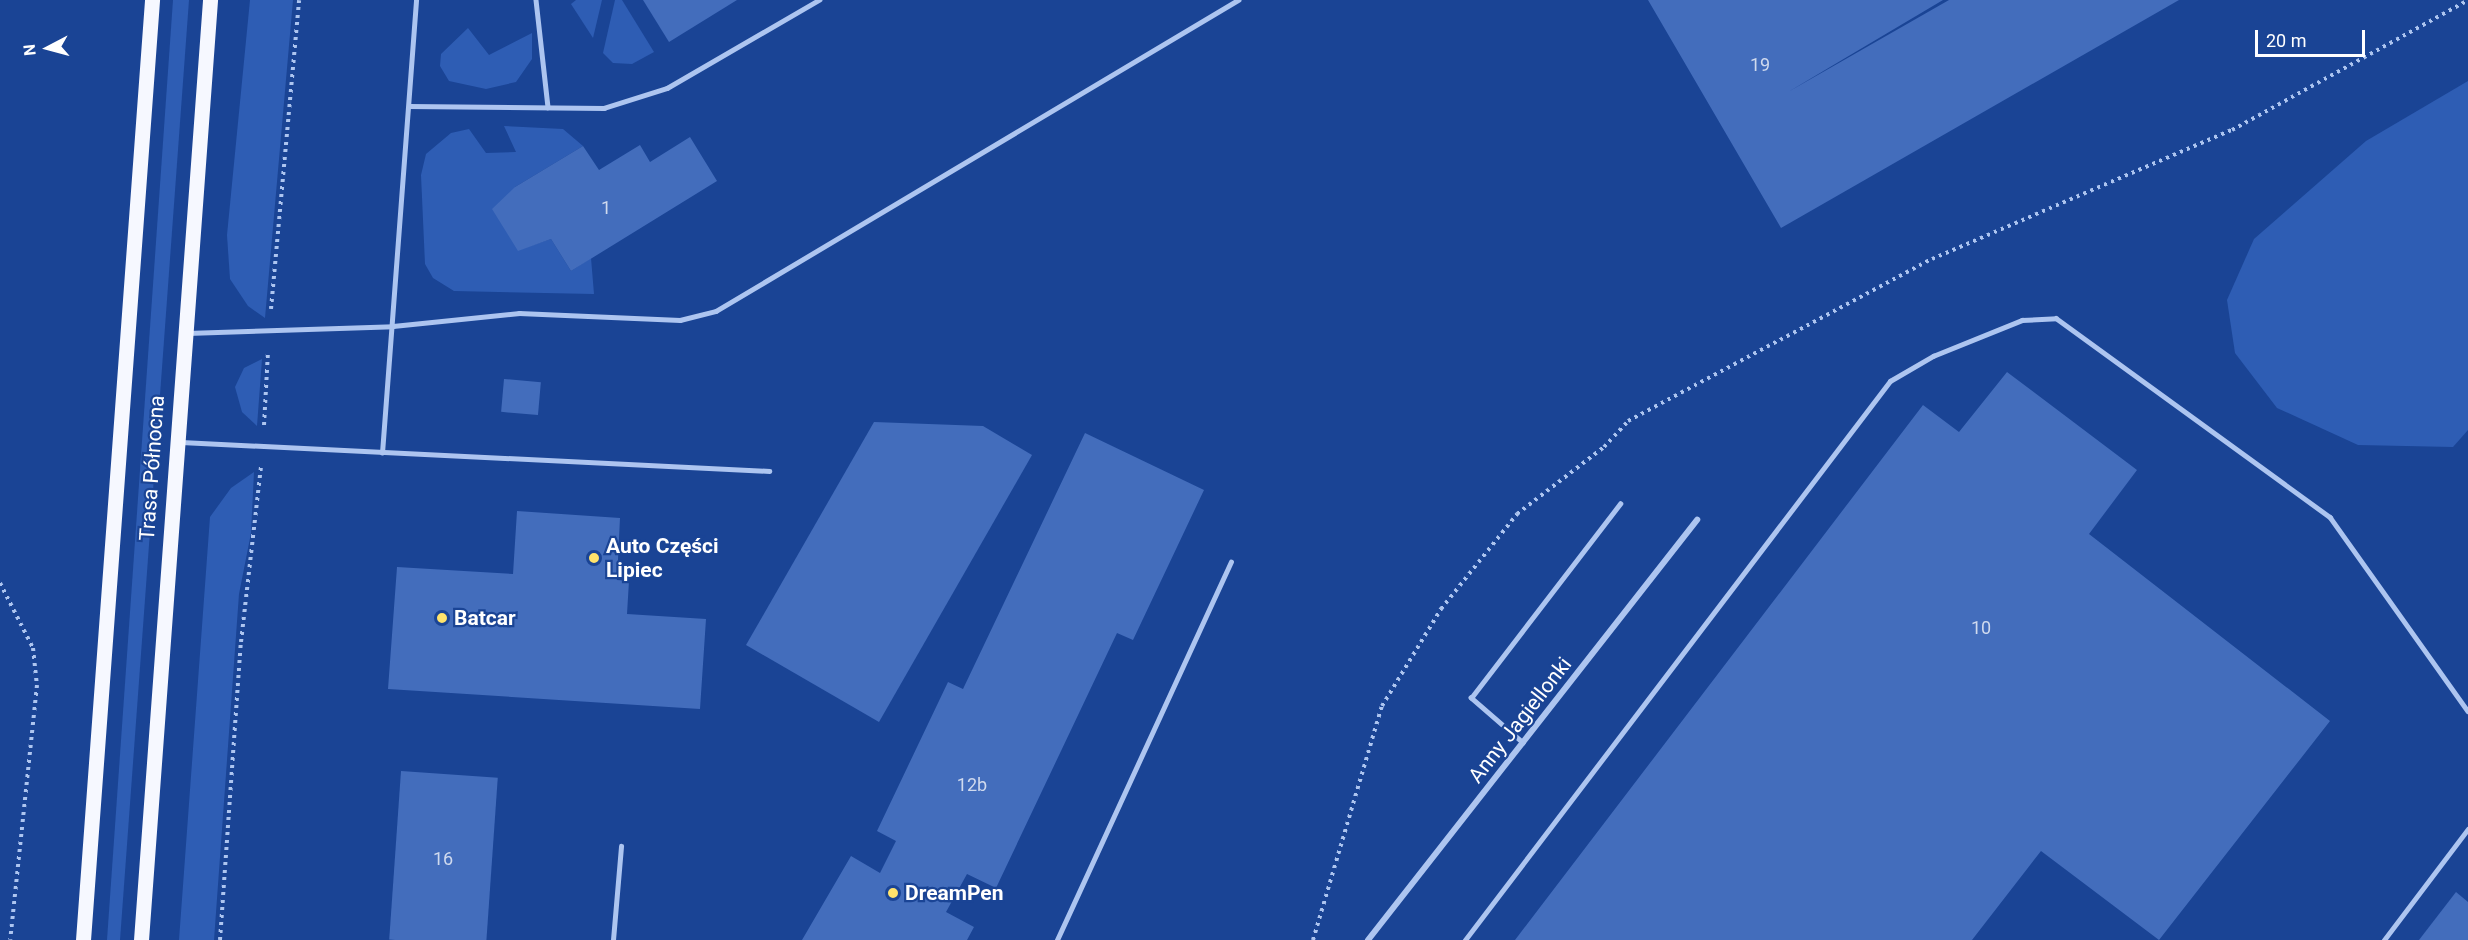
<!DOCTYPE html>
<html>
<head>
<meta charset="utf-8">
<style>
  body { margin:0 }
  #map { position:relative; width:2468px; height:940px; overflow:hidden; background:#1a4495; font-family:Roboto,sans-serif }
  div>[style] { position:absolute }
  .green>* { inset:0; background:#2e5db4 }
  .building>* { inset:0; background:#436dbc; transform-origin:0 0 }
  .path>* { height:4px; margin-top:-2px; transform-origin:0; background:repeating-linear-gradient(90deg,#adc5f0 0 3px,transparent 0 7.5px) }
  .service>* { height:4.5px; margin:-2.25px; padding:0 2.25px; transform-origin:2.25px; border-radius:2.25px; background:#adc5f0 }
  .minor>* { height:6px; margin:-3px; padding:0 3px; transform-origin:3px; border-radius:3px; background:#adc5f0 }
  .primary>* { height:15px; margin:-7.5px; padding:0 7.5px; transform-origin:7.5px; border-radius:7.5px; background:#f6f8ff }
  .dots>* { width:16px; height:16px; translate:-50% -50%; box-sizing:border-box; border:3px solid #1a4495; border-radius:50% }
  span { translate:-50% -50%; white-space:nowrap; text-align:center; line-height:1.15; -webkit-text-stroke:4.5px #1a4495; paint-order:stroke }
  .number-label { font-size:18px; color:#d0daee }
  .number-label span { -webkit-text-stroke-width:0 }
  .street-label { font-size:21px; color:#fff }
  .poi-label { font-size:21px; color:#fff; font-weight:700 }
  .left { translate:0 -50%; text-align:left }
  .north { position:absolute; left:18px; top:18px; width:60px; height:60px; -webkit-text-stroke:4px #1a4495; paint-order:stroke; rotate:264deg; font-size:16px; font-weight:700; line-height:24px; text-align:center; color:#fff }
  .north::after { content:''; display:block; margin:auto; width:21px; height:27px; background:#fff; clip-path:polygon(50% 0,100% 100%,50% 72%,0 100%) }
  .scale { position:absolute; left:2255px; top:30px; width:110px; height:27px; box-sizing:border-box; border:3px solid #fff; border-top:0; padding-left:8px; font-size:18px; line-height:21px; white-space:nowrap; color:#fff; -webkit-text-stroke:4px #1a4495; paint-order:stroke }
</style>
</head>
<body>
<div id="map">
  <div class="green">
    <i style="clip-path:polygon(173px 0,189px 0,120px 940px,107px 940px)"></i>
    <i style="clip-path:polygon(250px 0,293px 0,265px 318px,248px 306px,230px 279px,227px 235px)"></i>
    <i style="clip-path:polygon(576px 0,602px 0,593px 38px,571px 4px)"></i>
    <i style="clip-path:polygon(615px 0,622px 0,654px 52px,632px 64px,613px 63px,603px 53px)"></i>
    <i style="clip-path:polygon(468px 28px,489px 55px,532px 33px,532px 59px,516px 82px,486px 89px,449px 81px,440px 66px,441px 54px)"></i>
    <i style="clip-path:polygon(2468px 81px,2468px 430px,2453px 447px,2358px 445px,2277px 408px,2235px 353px,2227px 300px,2254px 239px,2366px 141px)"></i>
    <i style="clip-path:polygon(504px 126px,563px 129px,583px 146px,515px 187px,518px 250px,551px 239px,571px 271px,591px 258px,594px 294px,454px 291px,433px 278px,425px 264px,421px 175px,426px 154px,451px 133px,469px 129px,486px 153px,516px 152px)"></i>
    <i style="clip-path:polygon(262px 359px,257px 426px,242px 412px,235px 387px,244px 368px)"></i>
    <i style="clip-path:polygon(254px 472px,251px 533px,239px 594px,214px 940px,179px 940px,210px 517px,231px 488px)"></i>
  </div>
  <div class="building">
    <i style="clip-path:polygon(643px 0,737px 0,669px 42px)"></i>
    <i style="clip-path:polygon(1648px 0,1943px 0,1788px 92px,1949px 0,2179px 0,1781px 228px)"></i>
    <i style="clip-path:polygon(690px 137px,717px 181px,571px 271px,551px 239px,518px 251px,492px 209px,515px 187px,583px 146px,599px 170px,640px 145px,650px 162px)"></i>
    <i style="clip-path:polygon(2007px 372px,2137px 470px,2089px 534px,2330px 721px,2159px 940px,2041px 851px,1972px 940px,1515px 940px,1923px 405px,1959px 432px)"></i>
    <i style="left:504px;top:379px;width:37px;height:33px;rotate:5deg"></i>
    <i style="clip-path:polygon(874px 422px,983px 426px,1032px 455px,879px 722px,746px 645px)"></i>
    <i style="clip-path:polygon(1085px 433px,1204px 490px,1133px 640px,1117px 633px,996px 888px,967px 874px,946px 912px,974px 927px,967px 940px,802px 940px,851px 856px,880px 873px,896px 841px,877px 831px,948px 682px,963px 689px)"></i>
    <i style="clip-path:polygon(517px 511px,620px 518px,617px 580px,629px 581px,627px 614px,706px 619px,700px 709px,388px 689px,397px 567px,513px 574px)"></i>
    <i style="left:401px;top:771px;width:97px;height:169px;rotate:4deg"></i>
    <i style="clip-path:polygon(2456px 892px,2468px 902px,2468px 940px,2419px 940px)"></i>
  </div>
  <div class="path">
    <i style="left:271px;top:309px;width:310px;rotate:-84.8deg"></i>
    <i style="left:264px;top:425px;width:73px;rotate:-86.9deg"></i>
    <i style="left:0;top:583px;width:73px;rotate:63.1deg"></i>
    <i style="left:33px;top:648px;width:37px;rotate:84deg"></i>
    <i style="left:37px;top:685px;width:256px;rotate:96deg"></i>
    <i style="left:220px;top:940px;width:299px;rotate:-86deg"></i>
    <i style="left:241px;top:642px;width:177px;rotate:-83.5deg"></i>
    <i style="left:1313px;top:940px;width:244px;rotate:-73.6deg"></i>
    <i style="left:1382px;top:706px;width:114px;rotate:-58.7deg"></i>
    <i style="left:1441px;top:609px;width:122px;rotate:-51.3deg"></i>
    <i style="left:1517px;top:514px;width:110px;rotate:-37.6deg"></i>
    <i style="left:1604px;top:447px;width:35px;rotate:-47deg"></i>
    <i style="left:1628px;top:421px;width:344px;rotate:-28.1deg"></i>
    <i style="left:1932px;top:259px;width:327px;rotate:-23.3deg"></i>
    <i style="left:2232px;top:130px;width:269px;rotate:-28.8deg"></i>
  </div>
  <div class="service">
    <i style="left:536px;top:0;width:108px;rotate:83.6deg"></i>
    <i style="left:409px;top:106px;width:195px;rotate:0.6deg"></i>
    <i style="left:604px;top:108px;width:66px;rotate:-17.6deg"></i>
    <i style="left:667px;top:88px;width:176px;rotate:-30.1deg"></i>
    <i style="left:187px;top:333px;width:206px;rotate:-1.9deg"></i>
    <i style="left:393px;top:326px;width:127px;rotate:-5.9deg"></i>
    <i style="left:519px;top:313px;width:161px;rotate:2.5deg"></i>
    <i style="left:680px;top:320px;width:37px;rotate:-14deg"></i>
    <i style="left:716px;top:311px;width:608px;rotate:-30.79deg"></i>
    <i style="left:181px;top:442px;width:589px;rotate:2.82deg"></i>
    <i style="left:382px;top:453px;width:454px;rotate:-85.7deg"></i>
    <i style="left:1523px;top:743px;width:69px;rotate:-139.1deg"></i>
    <i style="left:1471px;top:698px;width:245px;rotate:-52.5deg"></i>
    <i style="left:613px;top:940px;width:94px;rotate:-85.1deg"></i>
    <i style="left:1057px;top:940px;width:416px;rotate:-65.3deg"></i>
    <i style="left:1465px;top:940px;width:702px;rotate:-52.75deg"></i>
    <i style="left:1890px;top:381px;width:50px;rotate:-30.2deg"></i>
    <i style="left:1933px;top:356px;width:96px;rotate:-22deg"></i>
    <i style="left:2022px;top:320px;width:34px;rotate:-3deg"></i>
    <i style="left:2056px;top:318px;width:339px;rotate:36deg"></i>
    <i style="left:2330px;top:517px;width:238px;rotate:54.6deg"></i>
    <i style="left:2384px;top:940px;width:139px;rotate:-52.9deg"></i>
  </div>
  <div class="minor">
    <i style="left:1368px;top:940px;width:534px;rotate:-51.93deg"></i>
  </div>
  <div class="primary">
    <i style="left:83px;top:940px;width:943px;rotate:-85.8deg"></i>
    <i style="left:141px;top:940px;width:943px;rotate:-85.8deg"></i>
  </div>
  <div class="dots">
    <i style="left:594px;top:558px;background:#ffe36c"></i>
    <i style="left:442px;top:618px;background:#ffe36c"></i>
    <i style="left:893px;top:893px;background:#ffe36c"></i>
  </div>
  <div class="number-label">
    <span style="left:1760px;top:65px">19</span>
    <span style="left:606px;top:208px">1</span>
    <span style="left:1981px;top:628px">10</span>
    <span style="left:972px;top:785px">12b</span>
    <span style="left:443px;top:859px">16</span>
  </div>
  <div class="street-label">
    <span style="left:152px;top:468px;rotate:-86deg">Trasa Północna</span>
    <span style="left:1520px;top:720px;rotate:-52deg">Anny Jagiellonki</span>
  </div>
  <div class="poi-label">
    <span class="left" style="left:606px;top:558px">Auto Części<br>Lipiec</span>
    <span class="left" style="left:454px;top:618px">Batcar</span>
    <span class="left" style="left:905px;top:893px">DreamPen</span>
  </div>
  <div class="north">N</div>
  <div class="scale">20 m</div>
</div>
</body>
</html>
